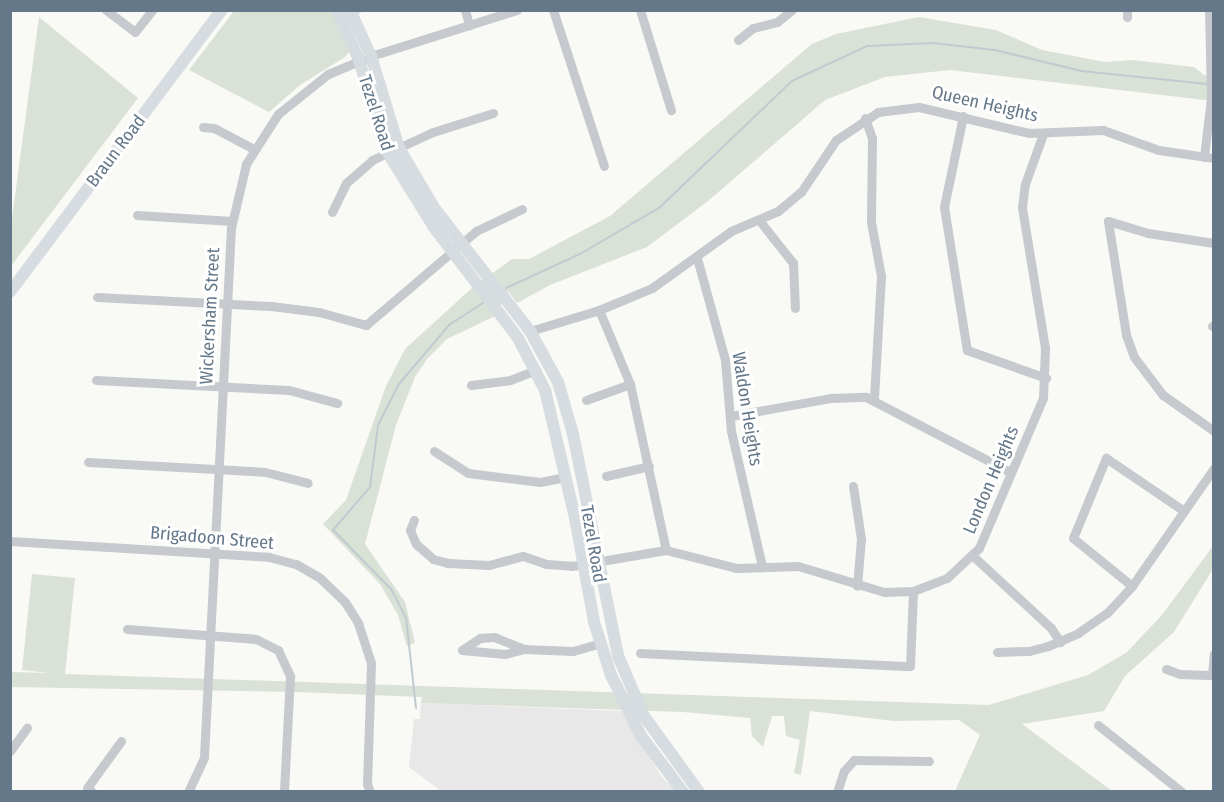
<!DOCTYPE html>
<html>
<head>
<meta charset="utf-8">
<style>
  body { margin:0 }
  #map { position:relative; width:1224px; height:802px; overflow:hidden; background:#f9f9f6; font-family:"Fira Sans Condensed",sans-serif }
  div>[style] { position:absolute }
  .built>* { inset:0; background:#e7e8e7 }
  .green>* { inset:0; background:#dae1d7 }
  .stream>* { height:2px; margin:-1px; padding:0 1px; transform-origin:1px; border-radius:1px; background:#c0cbd0 }
  .minor>* { height:9px; margin:-4.5px; padding:0 4.5px; transform-origin:4.5px; border-radius:4.5px; background:#c6cace }
  .major>* { height:12px; margin:-6px; padding:0 6px; transform-origin:6px; border-radius:6px; background:#d6dce0 }
  span { translate:-50% -50%; white-space:nowrap; text-align:center; line-height:1.15; -webkit-text-stroke:6px #fff; paint-order:stroke }
  .street-label { font-size:18px; color:#657889 }
  .frame { position:absolute; inset:0; border:12px solid #657889; pointer-events:none }
</style>
</head>
<body>
<div id="map">
  <div class="built">
    <i style="clip-path:polygon(421px 703px,622px 711px,661px 776px,676px 791px,441px 791px,409px 767px,414px 719px,420px 719px)"></i>
  </div>
  <div class="green">
    <i style="clip-path:polygon(234px 11px,363px 11px,339px 28px,349px 52px,345px 57px,300px 85px,269px 112px,189px 70px)"></i>
    <i style="clip-path:polygon(39px 17px,138px 98px,11px 266px,11px 226px)"></i>
    <i style="clip-path:polygon(919px 17px,996px 30px,1042px 50px,1105px 62px,1132px 60px,1194px 67px,1204px 75px,1213px 74px,1213px 101px,950px 70px,885px 77px,825px 100px,708px 201px,647px 247px,550px 285px,517px 303px,508px 291px,495px 316px,447px 339px,427px 359px,415px 377px,396px 425px,365px 544px,405px 602px,415px 643px,407px 646px,398px 615px,380px 584px,323px 524px,346px 500px,386px 386px,405px 349px,472px 288px,512px 259px,529px 259px,610px 216px,812px 44px,836px 34px)"></i>
    <i style="clip-path:polygon(1213px 546px,1213px 569px,1174px 632px,1125px 676px,1104px 711px,1022px 724px,1112px 791px,955px 791px,980px 735px,959px 720px,894px 721px,810px 711px,801px 775px,794px 773px,800px 740px,786px 736px,784px 716px,772px 716px,763px 747px,752px 736px,750px 718px,683px 712px,421px 703px,422px 697px,296px 692px,11px 687px,11px 672px,49px 673px,22px 670px,32px 574px,75px 578px,65px 674px,989px 705px,1088px 675px,1126px 653px,1162px 615px)"></i>
  </div>
  <div class="stream">
    <i style="left:506px;top:288px;width:81px;rotate:-24.7deg"></i>
    <i style="left:580px;top:254px;width:91px;rotate:-30.2deg"></i>
    <i style="left:659px;top:208px;width:184px;rotate:-43.7deg"></i>
    <i style="left:792px;top:81px;width:83px;rotate:-25deg"></i>
    <i style="left:867px;top:46px;width:66px;rotate:-2.6deg"></i>
    <i style="left:933px;top:43px;width:62px;rotate:6.4deg"></i>
    <i style="left:995px;top:50px;width:89px;rotate:13.7deg"></i>
    <i style="left:1081px;top:71px;width:127px;rotate:5.9deg"></i>
    <i style="left:416px;top:708px;width:91px;rotate:-96.3deg"></i>
    <i style="left:406px;top:618px;width:33px;rotate:-117deg"></i>
    <i style="left:391px;top:589px;width:83px;rotate:-134.5deg"></i>
    <i style="left:333px;top:530px;width:57px;rotate:-49.3deg"></i>
    <i style="left:370px;top:487px;width:63px;rotate:-82.6deg"></i>
    <i style="left:378px;top:425px;width:46px;rotate:-62.9deg"></i>
    <i style="left:399px;top:384px;width:77px;rotate:-49.7deg"></i>
    <i style="left:449px;top:325px;width:44px;rotate:-33deg"></i>
  </div>
  <div class="minor">
    <i style="left:106px;top:10px;width:36px;rotate:37deg"></i>
    <i style="left:135px;top:32px;width:28px;rotate:-52deg"></i>
    <i style="left:465px;top:10px;width:16px;rotate:75deg"></i>
    <i style="left:553px;top:10px;width:164px;rotate:71.9deg"></i>
    <i style="left:640px;top:10px;width:105px;rotate:72.8deg"></i>
    <i style="left:1127px;top:10px;width:7px;rotate:90deg"></i>
    <i style="left:738px;top:40px;width:19px;rotate:-39deg"></i>
    <i style="left:753px;top:28px;width:25px;rotate:-14deg"></i>
    <i style="left:777px;top:22px;width:19px;rotate:-39deg"></i>
    <i style="left:963px;top:116px;width:93px;rotate:101.8deg"></i>
    <i style="left:944px;top:207px;width:145px;rotate:80.9deg"></i>
    <i style="left:967px;top:350px;width:84px;rotate:19.5deg"></i>
    <i style="left:865px;top:118px;width:21px;rotate:71deg"></i>
    <i style="left:872px;top:138px;width:84px;rotate:90.7deg"></i>
    <i style="left:871px;top:222px;width:55px;rotate:79.5deg"></i>
    <i style="left:881px;top:276px;width:123px;rotate:93.3deg"></i>
    <i style="left:203px;top:127px;width:11px;rotate:5deg"></i>
    <i style="left:214px;top:128px;width:45px;rotate:27.7deg"></i>
    <i style="left:1204px;top:157px;width:60px;rotate:-83.3deg"></i>
    <i style="left:1211px;top:97px;width:87px;rotate:-91.3deg"></i>
    <i style="left:332px;top:212px;width:32px;rotate:-64deg"></i>
    <i style="left:346px;top:183px;width:35px;rotate:-41deg"></i>
    <i style="left:372px;top:160px;width:67px;rotate:-24.7deg"></i>
    <i style="left:433px;top:132px;width:63px;rotate:-17.6deg"></i>
    <i style="left:137px;top:215px;width:95px;rotate:3.6deg"></i>
    <i style="left:759px;top:220px;width:55px;rotate:51.7deg"></i>
    <i style="left:793px;top:263px;width:45px;rotate:87.5deg"></i>
    <i style="left:1214px;top:243px;width:67px;rotate:-171.4deg"></i>
    <i style="left:1148px;top:233px;width:42px;rotate:-163.3deg"></i>
    <i style="left:1108px;top:221px;width:115px;rotate:81deg"></i>
    <i style="left:1126px;top:335px;width:23px;rotate:70deg"></i>
    <i style="left:1134px;top:357px;width:48px;rotate:52.7deg"></i>
    <i style="left:1163px;top:395px;width:62px;rotate:35.2deg"></i>
    <i style="left:697px;top:258px;width:106px;rotate:74.6deg"></i>
    <i style="left:725px;top:360px;width:71px;rotate:85.2deg"></i>
    <i style="left:731px;top:431px;width:139px;rotate:77.1deg"></i>
    <i style="left:97px;top:297px;width:174px;rotate:3deg"></i>
    <i style="left:271px;top:306px;width:48px;rotate:7.1deg"></i>
    <i style="left:319px;top:312px;width:49px;rotate:15.5deg"></i>
    <i style="left:366px;top:325px;width:145px;rotate:-40.5deg"></i>
    <i style="left:476px;top:231px;width:51px;rotate:-25.6deg"></i>
    <i style="left:599px;top:310px;width:80px;rotate:67.3deg"></i>
    <i style="left:630px;top:384px;width:170px;rotate:77.8deg"></i>
    <i style="left:1212px;top:326px;width:2px;rotate:27deg"></i>
    <i style="left:530px;top:331px;width:72px;rotate:-16.9deg"></i>
    <i style="left:599px;top:310px;width:57px;rotate:-22.5deg"></i>
    <i style="left:652px;top:288px;width:97px;rotate:-35.8deg"></i>
    <i style="left:731px;top:231px;width:51px;rotate:-23.1deg"></i>
    <i style="left:778px;top:211px;width:30px;rotate:-40deg"></i>
    <i style="left:801px;top:192px;width:63px;rotate:-56.1deg"></i>
    <i style="left:836px;top:140px;width:50px;rotate:-33.7deg"></i>
    <i style="left:878px;top:112px;width:41px;rotate:-7deg"></i>
    <i style="left:919px;top:107px;width:113px;rotate:13.3deg"></i>
    <i style="left:1029px;top:133px;width:74px;rotate:-2.3deg"></i>
    <i style="left:1103px;top:130px;width:59px;rotate:19.7deg"></i>
    <i style="left:1159px;top:150px;width:56px;rotate:8.3deg"></i>
    <i style="left:96px;top:380px;width:193px;rotate:3deg"></i>
    <i style="left:289px;top:390px;width:50px;rotate:15.2deg"></i>
    <i style="left:471px;top:385px;width:39px;rotate:-7deg"></i>
    <i style="left:510px;top:380px;width:28px;rotate:-21deg"></i>
    <i style="left:586px;top:400px;width:47px;rotate:-20deg"></i>
    <i style="left:731px;top:416px;width:102px;rotate:-10.2deg"></i>
    <i style="left:831px;top:398px;width:35px;rotate:-2deg"></i>
    <i style="left:866px;top:397px;width:162px;rotate:27.5deg"></i>
    <i style="left:434px;top:451px;width:40px;rotate:32.9deg"></i>
    <i style="left:468px;top:473px;width:73px;rotate:7.1deg"></i>
    <i style="left:540px;top:482px;width:26px;rotate:-11deg"></i>
    <i style="left:88px;top:462px;width:177px;rotate:3.2deg"></i>
    <i style="left:265px;top:472px;width:44px;rotate:14.3deg"></i>
    <i style="left:606px;top:476px;width:44px;rotate:-13.1deg"></i>
    <i style="left:853px;top:486px;width:54px;rotate:81.4deg"></i>
    <i style="left:861px;top:539px;width:47px;rotate:94.9deg"></i>
    <i style="left:414px;top:520px;width:11px;rotate:112deg"></i>
    <i style="left:410px;top:530px;width:15px;rotate:67deg"></i>
    <i style="left:416px;top:544px;width:23px;rotate:41deg"></i>
    <i style="left:433px;top:559px;width:16px;rotate:15deg"></i>
    <i style="left:448px;top:563px;width:41px;rotate:2.8deg"></i>
    <i style="left:489px;top:565px;width:35px;rotate:-15deg"></i>
    <i style="left:523px;top:556px;width:24px;rotate:19deg"></i>
    <i style="left:546px;top:564px;width:26px;rotate:4deg"></i>
    <i style="left:572px;top:566px;width:95px;rotate:-9.7deg"></i>
    <i style="left:666px;top:550px;width:72px;rotate:14.4deg"></i>
    <i style="left:736px;top:568px;width:62px;rotate:-1.8deg"></i>
    <i style="left:798px;top:566px;width:90px;rotate:16.8deg"></i>
    <i style="left:884px;top:592px;width:29px;rotate:-2deg"></i>
    <i style="left:913px;top:591px;width:36px;rotate:-21deg"></i>
    <i style="left:947px;top:578px;width:44px;rotate:-43.2deg"></i>
    <i style="left:979px;top:548px;width:163px;rotate:-66.9deg"></i>
    <i style="left:1043px;top:398px;width:50px;rotate:-87.7deg"></i>
    <i style="left:1045px;top:348px;width:143px;rotate:-99.3deg"></i>
    <i style="left:1022px;top:207px;width:23px;rotate:-83deg"></i>
    <i style="left:1025px;top:184px;width:53px;rotate:-70.2deg"></i>
    <i style="left:10px;top:541px;width:259px;rotate:3.5deg"></i>
    <i style="left:269px;top:557px;width:28px;rotate:15deg"></i>
    <i style="left:296px;top:564px;width:28px;rotate:30deg"></i>
    <i style="left:320px;top:578px;width:35px;rotate:44deg"></i>
    <i style="left:345px;top:602px;width:25px;rotate:58deg"></i>
    <i style="left:358px;top:623px;width:42px;rotate:72deg"></i>
    <i style="left:371px;top:663px;width:121px;rotate:91.9deg"></i>
    <i style="left:367px;top:784px;width:9px;rotate:69deg"></i>
    <i style="left:973px;top:556px;width:106px;rotate:42.7deg"></i>
    <i style="left:1051px;top:628px;width:17px;rotate:57deg"></i>
    <i style="left:1132px;top:586px;width:76px;rotate:-140.9deg"></i>
    <i style="left:1073px;top:538px;width:87px;rotate:-67.6deg"></i>
    <i style="left:1106px;top:458px;width:94px;rotate:34.2deg"></i>
    <i style="left:127px;top:629px;width:129px;rotate:4.4deg"></i>
    <i style="left:256px;top:639px;width:25px;rotate:27deg"></i>
    <i style="left:278px;top:650px;width:29px;rotate:65deg"></i>
    <i style="left:290px;top:676px;width:116px;rotate:93deg"></i>
    <i style="left:462px;top:650px;width:22px;rotate:-34deg"></i>
    <i style="left:480px;top:638px;width:14px;rotate:-4deg"></i>
    <i style="left:494px;top:637px;width:32px;rotate:22deg"></i>
    <i style="left:524px;top:649px;width:49px;rotate:2.3deg"></i>
    <i style="left:573px;top:651px;width:29px;rotate:-16deg"></i>
    <i style="left:462px;top:650px;width:43px;rotate:5.3deg"></i>
    <i style="left:505px;top:654px;width:20px;rotate:-15deg"></i>
    <i style="left:997px;top:652px;width:32px;rotate:-2deg"></i>
    <i style="left:1029px;top:651px;width:20px;rotate:-15deg"></i>
    <i style="left:1048px;top:646px;width:33px;rotate:-23deg"></i>
    <i style="left:1078px;top:633px;width:35px;rotate:-35deg"></i>
    <i style="left:1107px;top:613px;width:37px;rotate:-47deg"></i>
    <i style="left:1132px;top:586px;width:144px;rotate:-55.2deg"></i>
    <i style="left:640px;top:653px;width:270px;rotate:2.8deg"></i>
    <i style="left:910px;top:666px;width:75px;rotate:-87.7deg"></i>
    <i style="left:1166px;top:669px;width:15px;rotate:20deg"></i>
    <i style="left:1180px;top:674px;width:34px;rotate:2deg"></i>
    <i style="left:1212px;top:675px;width:21px;rotate:-85deg"></i>
    <i style="left:1098px;top:725px;width:107px;rotate:38.6deg"></i>
    <i style="left:10px;top:751px;width:29px;rotate:-54deg"></i>
    <i style="left:92px;top:792px;width:6px;rotate:-141deg"></i>
    <i style="left:87px;top:788px;width:58px;rotate:-54.1deg"></i>
    <i style="left:188px;top:792px;width:38px;rotate:-65deg"></i>
    <i style="left:204px;top:757px;width:530px;rotate:-87.08deg"></i>
    <i style="left:231px;top:228px;width:66px;rotate:-76.8deg"></i>
    <i style="left:246px;top:164px;width:59px;rotate:-57.4deg"></i>
    <i style="left:278px;top:114px;width:64px;rotate:-38.7deg"></i>
    <i style="left:328px;top:74px;width:47px;rotate:-22.7deg"></i>
    <i style="left:371px;top:56px;width:153px;rotate:-17.5deg"></i>
    <i style="left:837px;top:792px;width:22px;rotate:-72deg"></i>
    <i style="left:844px;top:771px;width:15px;rotate:-48deg"></i>
    <i style="left:854px;top:760px;width:75px;rotate:0.8deg"></i>
  </div>
  <div class="major">
    <i style="left:337px;top:10px;width:55px;rotate:66.3deg"></i>
    <i style="left:359px;top:60px;width:97px;rotate:72.7deg"></i>
    <i style="left:388px;top:153px;width:86px;rotate:58.3deg"></i>
    <i style="left:433px;top:226px;width:141px;rotate:52.8deg"></i>
    <i style="left:518px;top:338px;width:59px;rotate:62.6deg"></i>
    <i style="left:545px;top:390px;width:131px;rotate:76.8deg"></i>
    <i style="left:575px;top:518px;width:106px;rotate:79.6deg"></i>
    <i style="left:594px;top:622px;width:56px;rotate:72.2deg"></i>
    <i style="left:611px;top:675px;width:68px;rotate:63.8deg"></i>
    <i style="left:641px;top:736px;width:70px;rotate:53.1deg"></i>
    <i style="left:350px;top:10px;width:51px;rotate:65.5deg"></i>
    <i style="left:371px;top:56px;width:96px;rotate:73.1deg"></i>
    <i style="left:399px;top:148px;width:71px;rotate:59.5deg"></i>
    <i style="left:435px;top:209px;width:155px;rotate:52.1deg"></i>
    <i style="left:530px;top:331px;width:58px;rotate:61.2deg"></i>
    <i style="left:558px;top:382px;width:54px;rotate:73.9deg"></i>
    <i style="left:573px;top:434px;width:227px;rotate:78.5deg"></i>
    <i style="left:618px;top:656px;width:65px;rotate:66.6deg"></i>
    <i style="left:644px;top:716px;width:94px;rotate:54.1deg"></i>
    <i style="left:10px;top:292px;width:353px;rotate:-53.1deg"></i>
  </div>
  <div class="street-label">
    <span style="left:985px;top:104px;rotate:13deg">Queen Heights</span>
    <span style="left:376px;top:113px;rotate:72deg">Tezel Road</span>
    <span style="left:116px;top:151px;rotate:-53deg">Braun Road</span>
    <span style="left:210px;top:316px;rotate:-87deg">Wickersham Street</span>
    <span style="left:747px;top:409px;rotate:81deg">Waldon Heights</span>
    <span style="left:991px;top:480px;rotate:-67deg">London Heights</span>
    <span style="left:212px;top:538px;rotate:5deg">Brigadoon Street</span>
    <span style="left:593px;top:544px;rotate:80deg">Tezel Road</span>
  </div>
  <div class="frame"></div>
</div>
</body>
</html>
